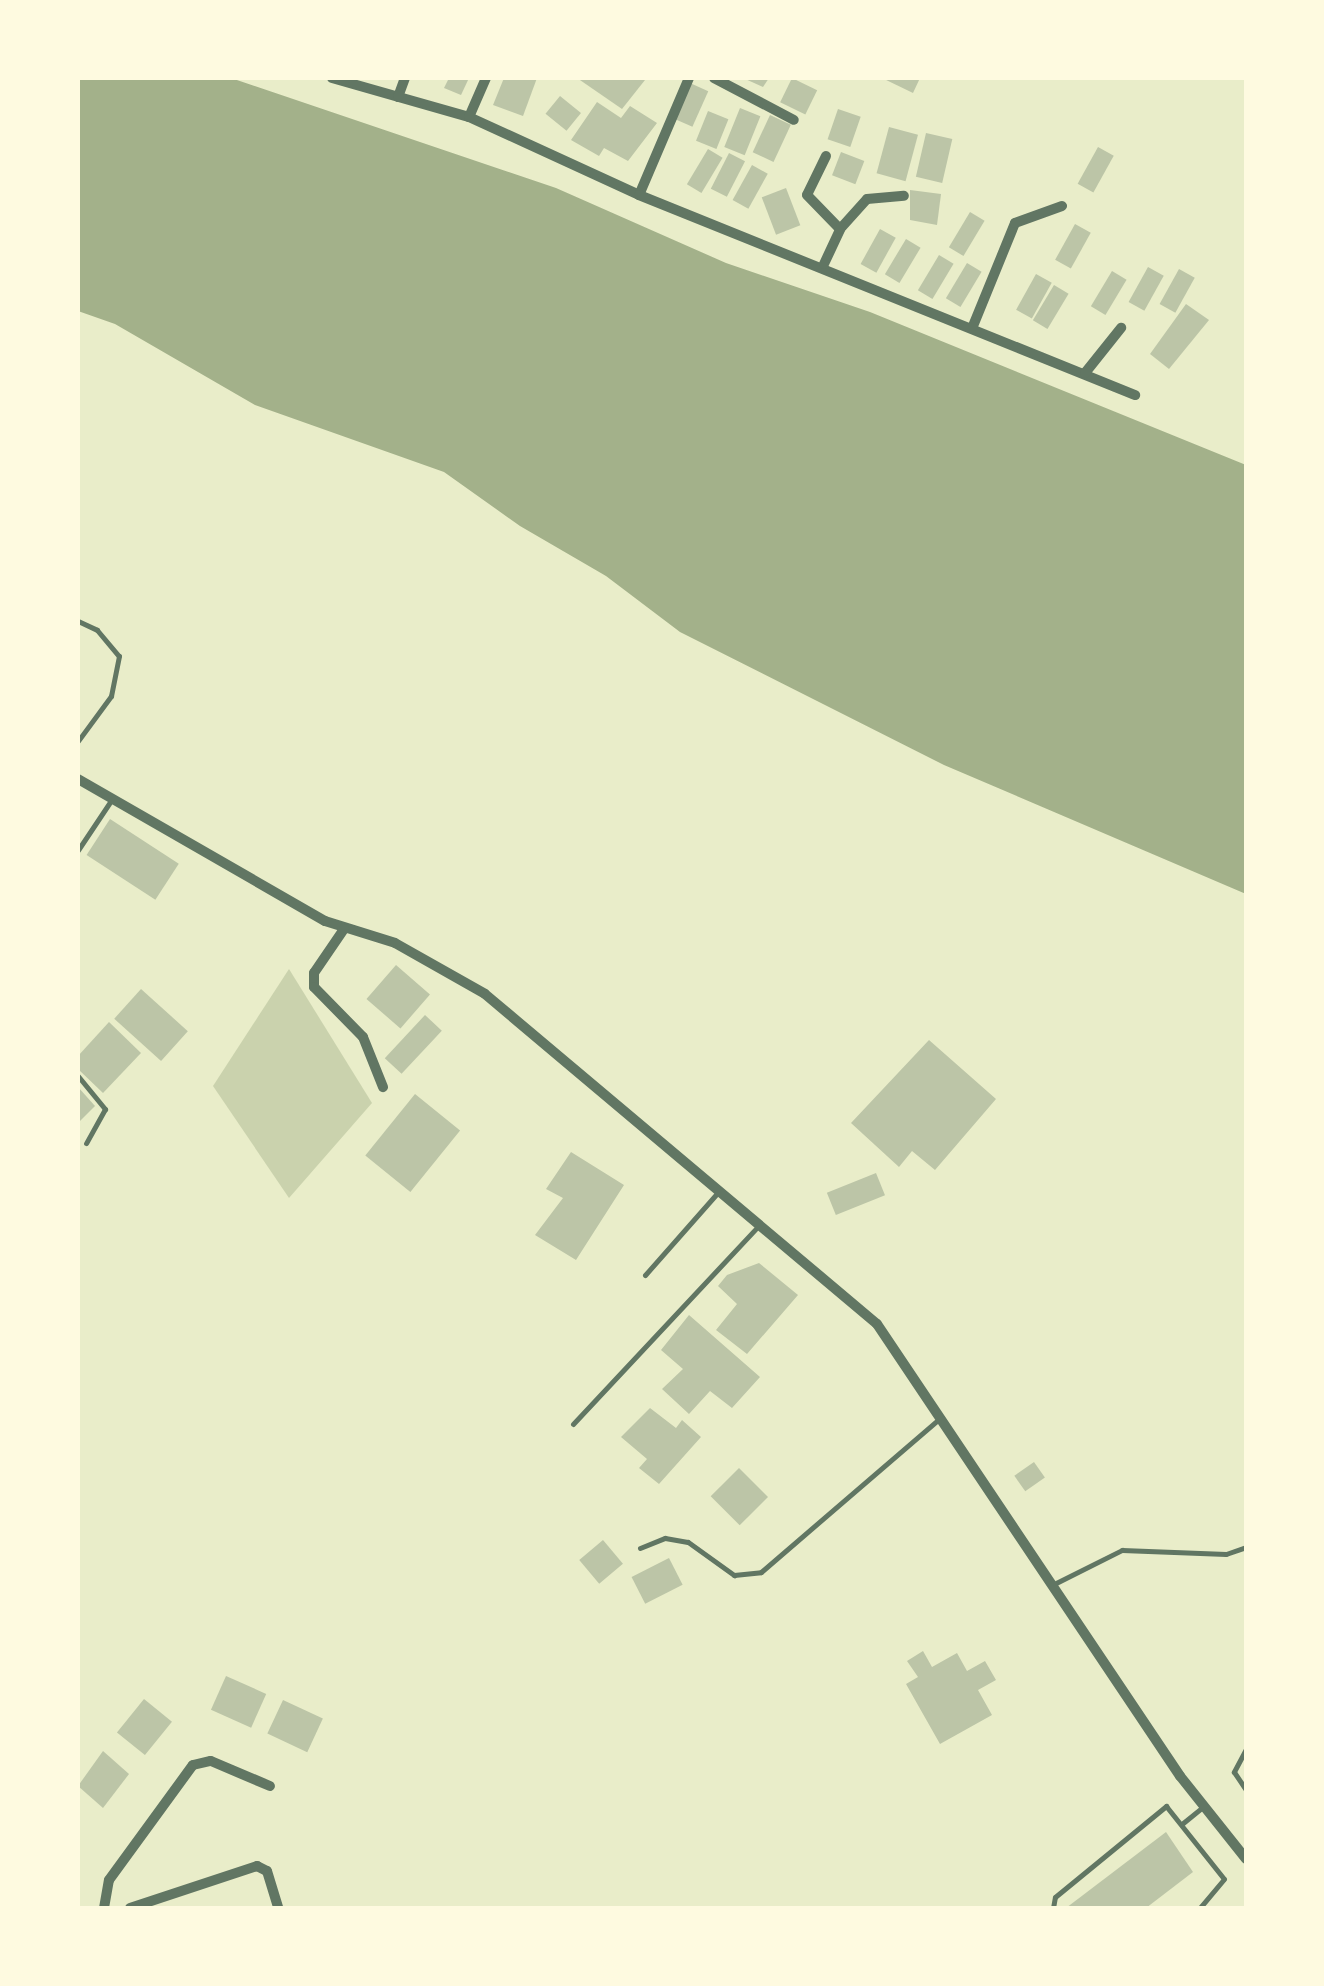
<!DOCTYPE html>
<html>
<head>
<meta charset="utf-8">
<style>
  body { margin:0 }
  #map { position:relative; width:1324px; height:1986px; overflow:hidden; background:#e9edc9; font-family:Commissioner,sans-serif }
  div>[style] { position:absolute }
  .green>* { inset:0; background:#cad2ad }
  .water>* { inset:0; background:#a3b18a }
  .building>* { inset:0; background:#bcc5a7; transform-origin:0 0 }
  .service>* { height:5px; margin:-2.5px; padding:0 2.5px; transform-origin:2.5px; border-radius:2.5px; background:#617663 }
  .minor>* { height:10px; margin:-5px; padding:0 5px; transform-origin:5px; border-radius:5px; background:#617663 }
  span { translate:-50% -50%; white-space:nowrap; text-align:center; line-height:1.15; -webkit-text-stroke:8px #fefae0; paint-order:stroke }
  .frame { position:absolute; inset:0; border:80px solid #fefae0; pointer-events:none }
</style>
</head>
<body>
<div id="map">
  <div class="green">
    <i style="clip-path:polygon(289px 969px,372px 1103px,289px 1198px,213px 1086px)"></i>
  </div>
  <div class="water">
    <i style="clip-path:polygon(78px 78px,231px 78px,556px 188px,726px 263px,870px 312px,1246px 465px,1246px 894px,944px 765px,680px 632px,606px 576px,520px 526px,444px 472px,255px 405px,115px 324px,78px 311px)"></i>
  </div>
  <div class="building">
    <i style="clip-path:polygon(449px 78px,469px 78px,461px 95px,444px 88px)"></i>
    <i style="clip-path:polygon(504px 78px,537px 78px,523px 116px,493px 105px)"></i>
    <i style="clip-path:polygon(577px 78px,641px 78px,645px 80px,622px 109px)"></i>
    <i style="clip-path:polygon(743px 78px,769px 78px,763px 87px)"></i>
    <i style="left:792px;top:78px;width:28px;height:27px;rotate:26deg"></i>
    <i style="clip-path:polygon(882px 78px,920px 78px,913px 93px)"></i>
    <i style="left:690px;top:83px;width:20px;height:39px;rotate:24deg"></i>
    <i style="left:560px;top:96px;width:27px;height:23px;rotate:39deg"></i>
    <i style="clip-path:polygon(597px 102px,621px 118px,630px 106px,657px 123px,628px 161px,604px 148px,599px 156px,571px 140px)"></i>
    <i style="left:740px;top:108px;width:22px;height:42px;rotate:22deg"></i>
    <i style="left:838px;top:109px;width:24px;height:32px;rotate:19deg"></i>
    <i style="left:708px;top:111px;width:22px;height:32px;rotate:22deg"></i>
    <i style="left:770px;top:115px;width:23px;height:41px;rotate:25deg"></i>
    <i style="left:889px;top:127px;width:30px;height:48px;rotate:15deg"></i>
    <i style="left:926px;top:133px;width:27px;height:45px;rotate:13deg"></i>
    <i style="left:1098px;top:147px;width:18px;height:42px;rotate:29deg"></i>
    <i style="left:708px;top:149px;width:17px;height:41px;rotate:31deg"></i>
    <i style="left:841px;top:152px;width:25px;height:25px;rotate:21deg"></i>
    <i style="left:729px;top:153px;width:18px;height:40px;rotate:27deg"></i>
    <i style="left:752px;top:165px;width:18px;height:40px;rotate:29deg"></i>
    <i style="left:786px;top:188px;width:40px;height:26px;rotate:69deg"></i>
    <i style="clip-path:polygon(910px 190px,941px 194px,937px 225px,910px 220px)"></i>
    <i style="left:970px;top:212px;width:17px;height:41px;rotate:31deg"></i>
    <i style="left:1075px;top:224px;width:18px;height:41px;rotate:29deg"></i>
    <i style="left:880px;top:229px;width:18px;height:40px;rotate:29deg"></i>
    <i style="left:906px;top:239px;width:17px;height:41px;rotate:31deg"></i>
    <i style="left:939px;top:255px;width:17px;height:41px;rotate:31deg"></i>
    <i style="left:967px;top:263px;width:17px;height:41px;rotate:31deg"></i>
    <i style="left:1148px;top:267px;width:18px;height:40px;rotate:29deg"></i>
    <i style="left:1179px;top:269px;width:18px;height:40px;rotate:29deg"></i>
    <i style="left:1112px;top:271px;width:17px;height:41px;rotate:31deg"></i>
    <i style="left:1036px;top:274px;width:18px;height:41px;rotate:29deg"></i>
    <i style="left:1054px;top:285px;width:17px;height:41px;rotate:31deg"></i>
    <i style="clip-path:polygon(1186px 304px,1209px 320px,1169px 369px,1150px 354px)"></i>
    <i style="left:110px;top:819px;width:82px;height:43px;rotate:33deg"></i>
    <i style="left:396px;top:965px;width:45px;height:45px;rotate:41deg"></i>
    <i style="left:141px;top:989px;width:63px;height:40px;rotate:42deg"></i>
    <i style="left:425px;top:1015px;width:23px;height:59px;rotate:43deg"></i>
    <i style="clip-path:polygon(109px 1022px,141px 1053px,103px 1093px,78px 1069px,78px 1056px)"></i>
    <i style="clip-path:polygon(929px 1040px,996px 1099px,935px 1170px,912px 1151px,899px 1167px,851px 1123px)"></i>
    <i style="clip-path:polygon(78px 1087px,95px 1106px,78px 1123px)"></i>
    <i style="left:415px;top:1094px;width:58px;height:79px;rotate:39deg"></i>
    <i style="clip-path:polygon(571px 1152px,624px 1185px,576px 1260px,535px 1235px,563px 1198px,546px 1189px)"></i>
    <i style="left:876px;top:1173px;width:24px;height:53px;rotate:68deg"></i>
    <i style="clip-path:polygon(759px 1263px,798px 1295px,747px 1354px,716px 1330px,737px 1304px,718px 1286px,727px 1275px)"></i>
    <i style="clip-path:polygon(689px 1315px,760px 1377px,732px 1408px,710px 1391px,689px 1414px,662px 1389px,683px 1369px,661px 1350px)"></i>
    <i style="clip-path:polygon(650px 1408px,676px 1428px,682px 1420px,701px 1437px,659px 1484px,639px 1468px,647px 1459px,621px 1437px)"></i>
    <i style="left:1034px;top:1462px;width:19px;height:24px;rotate:55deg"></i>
    <i style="left:739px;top:1468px;width:41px;height:40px;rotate:45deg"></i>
    <i style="left:603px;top:1540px;width:31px;height:31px;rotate:50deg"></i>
    <i style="left:669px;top:1558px;width:30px;height:42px;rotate:63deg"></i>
    <i style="clip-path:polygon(923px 1651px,932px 1667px,957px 1653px,967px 1671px,985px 1661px,996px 1680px,978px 1690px,992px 1715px,940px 1744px,906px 1684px,918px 1677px,907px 1661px)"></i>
    <i style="left:226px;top:1676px;width:44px;height:37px;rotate:24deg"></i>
    <i style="left:144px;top:1699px;width:36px;height:43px;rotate:39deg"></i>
    <i style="left:283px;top:1700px;width:44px;height:37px;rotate:25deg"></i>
    <i style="clip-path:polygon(103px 1751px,129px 1774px,103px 1808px,78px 1786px)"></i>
    <i style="clip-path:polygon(1166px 1832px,1193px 1872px,1146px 1908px,1066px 1908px)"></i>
  </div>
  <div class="service">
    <i style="left:78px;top:621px;width:21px;rotate:25deg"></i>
    <i style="left:97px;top:630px;width:34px;rotate:50deg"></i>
    <i style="left:119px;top:656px;width:41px;rotate:101.3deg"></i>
    <i style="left:111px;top:696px;width:56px;rotate:126.3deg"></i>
    <i style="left:78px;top:850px;width:61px;rotate:-56.3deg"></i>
    <i style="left:78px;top:1076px;width:43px;rotate:50.7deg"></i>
    <i style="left:105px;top:1109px;width:39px;rotate:119deg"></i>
    <i style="left:645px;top:1275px;width:112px;rotate:-48.6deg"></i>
    <i style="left:573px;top:1424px;width:271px;rotate:-46.9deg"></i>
    <i style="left:640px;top:1548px;width:27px;rotate:-22deg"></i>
    <i style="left:665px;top:1538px;width:23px;rotate:10deg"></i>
    <i style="left:688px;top:1542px;width:57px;rotate:35.7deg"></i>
    <i style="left:734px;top:1575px;width:27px;rotate:-6deg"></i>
    <i style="left:761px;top:1572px;width:238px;rotate:-40.7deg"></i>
    <i style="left:1056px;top:1583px;width:74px;rotate:-26.6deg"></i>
    <i style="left:1122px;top:1550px;width:104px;rotate:2.2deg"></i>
    <i style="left:1226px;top:1554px;width:21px;rotate:-19deg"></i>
    <i style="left:1246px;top:1749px;width:26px;rotate:118deg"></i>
    <i style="left:1234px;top:1772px;width:22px;rotate:56deg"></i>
    <i style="left:1183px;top:1823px;width:26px;rotate:-39deg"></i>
    <i style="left:1053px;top:1908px;width:11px;rotate:-80deg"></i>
    <i style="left:1055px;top:1897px;width:144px;rotate:-39.3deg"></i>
    <i style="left:1166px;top:1806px;width:93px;rotate:51.5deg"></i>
    <i style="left:1224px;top:1879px;width:38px;rotate:130deg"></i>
  </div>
  <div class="minor">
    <i style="left:332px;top:78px;width:142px;rotate:15.9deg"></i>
    <i style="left:469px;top:117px;width:187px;rotate:24.6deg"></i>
    <i style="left:689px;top:78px;width:127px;rotate:113.1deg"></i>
    <i style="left:639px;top:195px;width:535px;rotate:21.96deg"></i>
    <i style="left:714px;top:78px;width:90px;rotate:27.7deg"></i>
    <i style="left:398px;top:97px;width:20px;rotate:-70deg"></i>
    <i style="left:469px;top:117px;width:43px;rotate:-66.4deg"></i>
    <i style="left:826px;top:156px;width:43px;rotate:116deg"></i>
    <i style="left:807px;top:195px;width:47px;rotate:45.9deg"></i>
    <i style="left:824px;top:264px;width:38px;rotate:-65deg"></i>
    <i style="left:840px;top:229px;width:40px;rotate:-48deg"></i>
    <i style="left:867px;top:199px;width:37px;rotate:-5deg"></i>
    <i style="left:973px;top:326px;width:111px;rotate:-67.8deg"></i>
    <i style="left:1015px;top:223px;width:50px;rotate:-19.9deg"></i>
    <i style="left:1085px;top:373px;width:58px;rotate:-51.3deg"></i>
    <i style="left:78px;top:779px;width:285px;rotate:29.9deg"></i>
    <i style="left:325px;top:921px;width:73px;rotate:17.4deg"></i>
    <i style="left:395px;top:943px;width:103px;rotate:29.5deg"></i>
    <i style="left:485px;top:994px;width:512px;rotate:40.09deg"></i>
    <i style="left:877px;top:1324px;width:544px;rotate:56.16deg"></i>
    <i style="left:1180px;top:1776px;width:106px;rotate:51.5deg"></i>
    <i style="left:344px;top:929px;width:53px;rotate:124.3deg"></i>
    <i style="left:314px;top:973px;width:14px;rotate:90deg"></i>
    <i style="left:314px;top:987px;width:70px;rotate:45.6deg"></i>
    <i style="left:363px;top:1037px;width:54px;rotate:68.2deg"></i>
    <i style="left:104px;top:1908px;width:28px;rotate:-80deg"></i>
    <i style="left:109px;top:1880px;width:142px;rotate:-53.9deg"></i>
    <i style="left:193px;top:1765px;width:18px;rotate:-13deg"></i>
    <i style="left:211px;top:1761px;width:64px;rotate:23deg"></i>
    <i style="left:130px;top:1908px;width:134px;rotate:-18.3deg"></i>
    <i style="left:257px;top:1866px;width:11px;rotate:27deg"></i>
    <i style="left:267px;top:1871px;width:39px;rotate:73deg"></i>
  </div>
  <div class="frame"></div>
</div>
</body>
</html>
